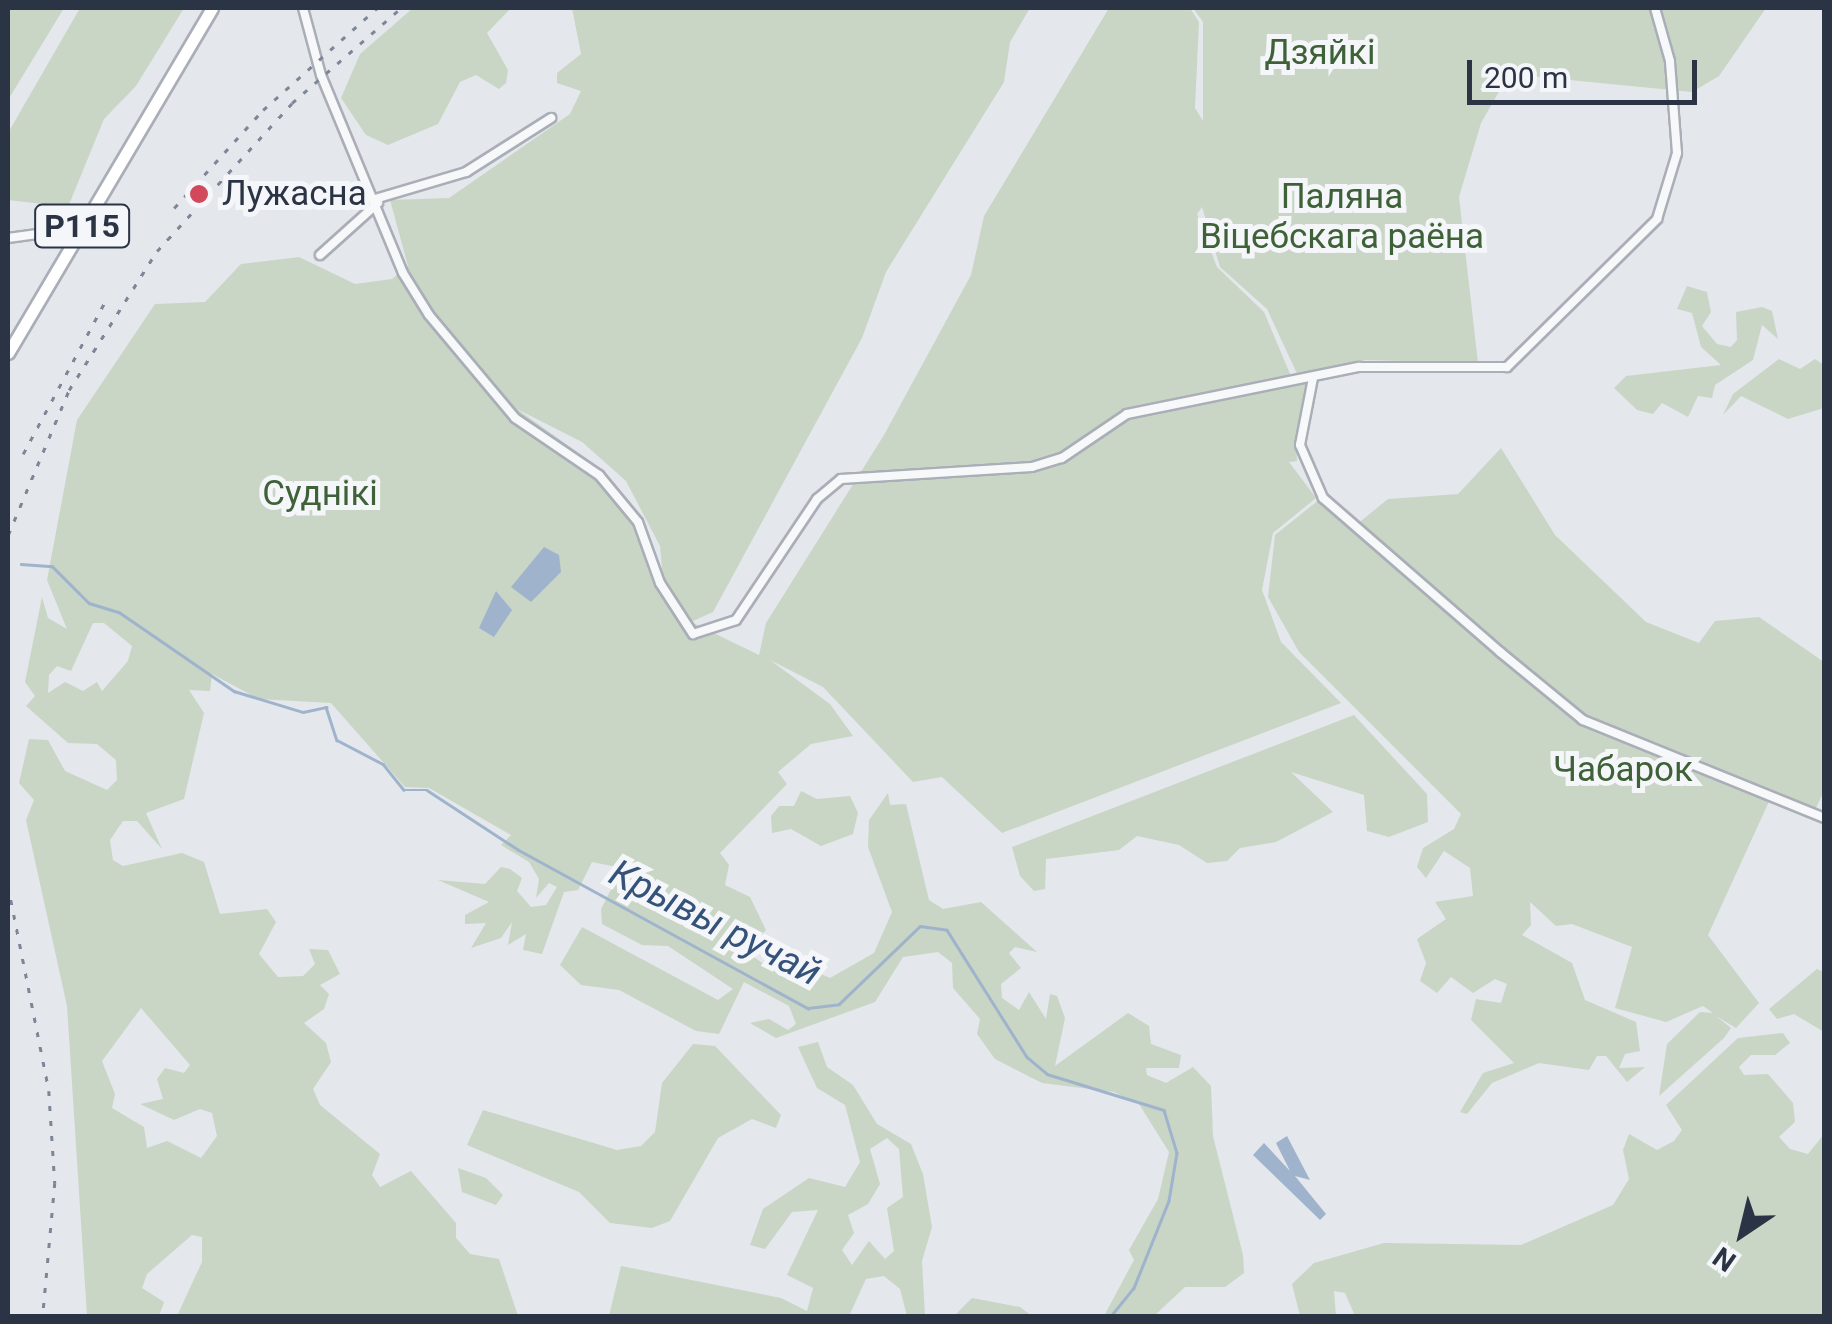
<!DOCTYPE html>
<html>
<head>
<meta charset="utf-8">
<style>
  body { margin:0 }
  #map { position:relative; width:1832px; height:1324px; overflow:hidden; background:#e4e7ec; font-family:Roboto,sans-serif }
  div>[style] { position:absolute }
  .green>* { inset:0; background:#c9d6c5 }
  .water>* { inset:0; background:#9fb4cc }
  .stream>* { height:2.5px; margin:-1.25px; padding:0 1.25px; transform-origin:1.25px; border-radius:1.25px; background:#9fb4cc }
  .roads { filter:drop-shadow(2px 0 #a9aeb7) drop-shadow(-2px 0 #a9aeb7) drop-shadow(0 2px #a9aeb7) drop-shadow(0 -2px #a9aeb7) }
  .street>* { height:8px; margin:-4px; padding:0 4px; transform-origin:4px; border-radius:4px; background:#f7f8fa }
  .primary>* { height:11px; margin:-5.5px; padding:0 5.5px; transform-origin:5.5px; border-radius:5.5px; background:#fff }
  .rail>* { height:2.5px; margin-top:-1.25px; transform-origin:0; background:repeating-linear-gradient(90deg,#7d8696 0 5px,transparent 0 15px) }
  .dots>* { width:28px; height:28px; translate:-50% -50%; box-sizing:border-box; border:5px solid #f4f6f9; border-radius:50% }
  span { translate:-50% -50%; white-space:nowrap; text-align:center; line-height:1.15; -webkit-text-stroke:10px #f4f6f9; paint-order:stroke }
  .shield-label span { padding:2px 8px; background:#f4f6f9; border:2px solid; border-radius:8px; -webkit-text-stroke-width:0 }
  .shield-label { font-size:32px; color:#2b3445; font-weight:700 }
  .park-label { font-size:35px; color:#3f6138 }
  .poi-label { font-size:35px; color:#2b3445 }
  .left { translate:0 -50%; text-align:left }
  .water-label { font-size:38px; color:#34527a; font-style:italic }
  .frame { position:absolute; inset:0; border:10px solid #2b3445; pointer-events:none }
  .north { position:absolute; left:1692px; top:1184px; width:100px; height:100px; -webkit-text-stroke:8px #f4f6f9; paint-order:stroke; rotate:215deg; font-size:28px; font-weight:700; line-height:40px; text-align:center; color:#2b3445 }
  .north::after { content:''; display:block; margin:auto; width:35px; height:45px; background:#2b3445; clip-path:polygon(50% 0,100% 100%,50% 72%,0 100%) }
  .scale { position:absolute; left:1467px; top:60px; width:230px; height:45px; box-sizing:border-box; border:5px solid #2b3445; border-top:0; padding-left:12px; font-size:30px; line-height:35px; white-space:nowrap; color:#2b3445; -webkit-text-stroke:8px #f4f6f9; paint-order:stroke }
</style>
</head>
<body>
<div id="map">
  <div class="green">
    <i style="clip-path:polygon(8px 8px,64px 8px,8px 100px)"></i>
    <i style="clip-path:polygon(80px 8px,184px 8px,136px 86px,104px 119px,68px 207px,8px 200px,8px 133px)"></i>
    <i style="clip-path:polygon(413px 8px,511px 8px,487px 33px,508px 70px,506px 83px,499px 89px,476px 75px,460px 82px,438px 124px,388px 145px,366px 135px,341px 98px,360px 54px)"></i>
    <i style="clip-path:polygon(evenodd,572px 8px,1030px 8px,1010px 42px,1004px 82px,886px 272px,862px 338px,713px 612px,691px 622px,759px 655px,766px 623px,884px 435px,971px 275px,984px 216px,1109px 8px,1190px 8px,1199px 22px,1195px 108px,1203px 121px,1203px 22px,1193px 8px,1766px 8px,1719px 76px,1692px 92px,1509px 74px,1481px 123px,1459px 197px,1478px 363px,1366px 360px,1321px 371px,1296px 433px,1297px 461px,1289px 462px,1316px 498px,1273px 533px,1262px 590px,1281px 642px,1341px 703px,1002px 833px,942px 777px,913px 782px,823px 687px,770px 660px,830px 704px,853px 736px,811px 744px,778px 772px,787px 784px,720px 853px,729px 865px,725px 885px,750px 897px,766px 930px,752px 945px,755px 958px,779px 974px,792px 976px,802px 966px,830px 978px,874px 953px,892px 912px,868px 847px,869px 820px,888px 793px,890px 805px,906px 804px,929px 900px,943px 909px,981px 902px,1037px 952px,1015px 947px,1009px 953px,1021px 968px,1001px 984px,1002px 998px,1019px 1010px,1029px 992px,1046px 1019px,1050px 994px,1057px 996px,1065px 1018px,1055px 1066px,1128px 1013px,1149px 1026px,1151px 1044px,1181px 1055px,1179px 1068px,1146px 1068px,1147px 1075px,1166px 1083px,1193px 1067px,1211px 1086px,1213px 1136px,1243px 1255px,1244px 1273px,1225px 1287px,1185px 1287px,1154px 1316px,1104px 1316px,1134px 1260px,1129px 1250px,1158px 1199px,1169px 1152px,1139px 1104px,1114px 1092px,1042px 1083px,995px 1059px,977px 1034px,980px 1019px,953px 988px,952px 963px,938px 952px,903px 957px,875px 1002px,776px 1038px,750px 1023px,769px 1019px,788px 1030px,796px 1024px,789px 1006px,744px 982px,719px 1034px,696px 1031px,619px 990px,581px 985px,560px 965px,582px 927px,718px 1000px,733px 989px,668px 946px,642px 945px,602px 924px,601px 909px,622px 868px,592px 862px,578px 890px,564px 892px,542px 954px,523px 950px,526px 934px,508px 945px,512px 922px,501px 938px,471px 948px,486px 923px,465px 924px,465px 915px,489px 902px,438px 880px,485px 884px,501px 867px,510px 869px,522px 878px,517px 891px,531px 907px,546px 905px,557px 887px,549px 883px,536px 898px,539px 879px,529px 862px,501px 845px,511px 835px,429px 788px,405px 787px,331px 703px,259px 699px,212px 674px,210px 691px,189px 690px,204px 713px,184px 799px,146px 813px,162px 849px,137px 821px,123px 821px,110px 840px,113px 860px,123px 866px,182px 853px,204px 862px,220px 914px,267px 909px,276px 922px,259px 954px,278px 977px,303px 976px,315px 964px,309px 949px,328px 950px,340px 974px,320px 985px,329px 994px,324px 1009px,304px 1023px,326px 1043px,331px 1062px,313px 1089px,320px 1105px,380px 1154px,372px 1175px,380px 1187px,411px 1171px,456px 1223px,456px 1238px,470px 1254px,499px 1259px,518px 1316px,177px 1316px,202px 1262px,202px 1237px,192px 1235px,147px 1274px,142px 1288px,164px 1302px,159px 1316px,87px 1316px,67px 1006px,26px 820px,34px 800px,19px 783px,29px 739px,48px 740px,65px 771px,107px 790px,117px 780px,116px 760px,97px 744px,68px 743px,26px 706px,35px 696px,25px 682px,42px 597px,48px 618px,67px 629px,47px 580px,77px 420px,155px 304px,205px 302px,241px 264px,299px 257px,355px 284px,392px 279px,408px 266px,390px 200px,449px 198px,570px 114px,581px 91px,557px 83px,557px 73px,581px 54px,572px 8px,1202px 207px,1220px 267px,1267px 309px,1299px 378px,1293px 381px,1264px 312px,1217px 267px,1197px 214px,1202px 207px,572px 8px,517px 409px,582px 442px,626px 481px,660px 546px,663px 579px,645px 522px,605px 472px,517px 409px,572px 8px,93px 623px,104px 623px,132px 646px,128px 661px,102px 691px,97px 682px,83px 691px,65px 682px,48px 693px,49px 675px,57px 666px,71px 671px,93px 623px,572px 8px,141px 1008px,190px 1065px,184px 1073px,165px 1068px,157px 1079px,163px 1099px,140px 1104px,174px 1120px,200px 1109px,212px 1113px,217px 1136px,201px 1158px,167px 1141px,147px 1148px,144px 1127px,112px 1108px,115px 1094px,102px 1061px,141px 1008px)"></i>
    <i style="clip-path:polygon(1687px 286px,1707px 292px,1711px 312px,1702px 326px,1717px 344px,1731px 347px,1737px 340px,1736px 312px,1762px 307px,1772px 311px,1778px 339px,1762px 325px,1753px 360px,1715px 385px,1712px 398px,1698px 396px,1688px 417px,1662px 403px,1653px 414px,1637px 410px,1614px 388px,1626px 376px,1721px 365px,1701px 347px,1692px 313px,1677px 309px)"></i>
    <i style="clip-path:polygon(1779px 359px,1800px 369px,1815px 359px,1824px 365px,1824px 408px,1788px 419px,1741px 396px,1723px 415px,1733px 394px)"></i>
    <i style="clip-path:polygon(1501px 448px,1555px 535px,1646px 622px,1699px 643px,1715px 621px,1759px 617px,1824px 662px,1824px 791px,1816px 808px,1772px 795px,1708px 935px,1759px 1003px,1736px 1028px,1716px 1016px,1731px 1028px,1724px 1038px,1659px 1096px,1667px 1044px,1700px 1012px,1713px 1013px,1703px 1006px,1666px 1022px,1615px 1008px,1632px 947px,1572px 924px,1556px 926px,1530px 902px,1531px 925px,1522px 935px,1572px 963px,1585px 1000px,1636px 1022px,1640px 1051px,1625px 1054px,1619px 1068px,1645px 1067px,1627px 1082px,1606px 1056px,1597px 1056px,1589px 1070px,1539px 1063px,1492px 1083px,1467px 1114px,1460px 1112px,1483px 1073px,1514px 1063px,1471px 1020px,1476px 999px,1501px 1003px,1507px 984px,1495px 979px,1473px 993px,1451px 977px,1437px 993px,1420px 981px,1426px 963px,1417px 939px,1446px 919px,1435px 902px,1473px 896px,1470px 868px,1444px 851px,1426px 878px,1417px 867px,1423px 848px,1454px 829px,1461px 814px,1299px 652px,1268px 597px,1275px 535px,1320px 499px,1351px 529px,1388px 499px,1458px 494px)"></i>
    <i style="clip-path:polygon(1354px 715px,1427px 794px,1428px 822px,1389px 837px,1367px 831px,1364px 795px,1291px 772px,1333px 812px,1276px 842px,1240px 848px,1227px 861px,1207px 863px,1179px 845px,1137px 836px,1119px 850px,1046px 859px,1045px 889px,1034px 891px,1020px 876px,1012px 847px)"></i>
    <i style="clip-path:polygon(801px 791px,817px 799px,850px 796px,858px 813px,853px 834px,821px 846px,791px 829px,772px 833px,771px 816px,779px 806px,794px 806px)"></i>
    <i style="clip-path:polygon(1817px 969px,1824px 972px,1824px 1032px,1794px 1014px,1777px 1019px,1769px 1009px)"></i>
    <i style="clip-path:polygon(1783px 1033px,1790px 1043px,1775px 1055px,1751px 1055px,1739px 1067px,1744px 1075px,1768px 1074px,1793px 1103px,1795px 1122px,1779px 1137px,1790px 1149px,1808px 1154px,1824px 1134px,1824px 1316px,1355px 1316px,1345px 1293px,1334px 1291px,1336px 1316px,1300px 1316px,1292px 1284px,1314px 1263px,1384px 1243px,1521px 1245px,1613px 1205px,1629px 1179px,1623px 1150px,1629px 1134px,1657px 1150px,1674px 1141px,1682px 1130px,1666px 1105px,1738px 1038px)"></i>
    <i style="clip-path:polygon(evenodd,818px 1042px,827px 1067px,853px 1085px,877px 1124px,911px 1144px,923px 1174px,932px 1227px,922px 1261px,925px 1316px,907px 1316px,900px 1289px,884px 1276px,866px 1279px,849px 1316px,609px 1316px,621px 1266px,781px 1298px,807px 1311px,813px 1288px,787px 1275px,818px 1210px,792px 1212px,765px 1249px,750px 1245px,763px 1209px,809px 1178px,845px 1187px,860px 1162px,845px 1105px,817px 1088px,798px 1047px,818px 1042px,887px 1138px,899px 1149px,903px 1197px,887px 1208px,894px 1251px,885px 1259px,869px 1241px,852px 1265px,842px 1250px,854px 1233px,848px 1215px,868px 1204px,880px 1184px,870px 1149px,887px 1138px)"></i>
    <i style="clip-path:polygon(693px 1044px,715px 1046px,781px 1115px,776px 1128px,752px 1119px,718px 1138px,670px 1221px,652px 1228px,610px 1223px,579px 1192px,467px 1145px,483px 1110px,617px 1150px,641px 1146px,655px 1132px,662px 1083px)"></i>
    <i style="clip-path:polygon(458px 1168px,486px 1178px,503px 1195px,496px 1205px,462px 1192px)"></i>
    <i style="clip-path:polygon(972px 1298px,1020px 1307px,1032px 1316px,954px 1316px)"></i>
  </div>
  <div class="water">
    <i style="clip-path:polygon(544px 547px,559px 555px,561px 572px,531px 602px,511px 587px)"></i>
    <i style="clip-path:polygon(496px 591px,512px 610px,494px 637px,479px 628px)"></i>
    <i style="clip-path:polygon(1287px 1136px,1310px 1180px,1295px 1176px,1326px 1214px,1320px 1220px,1253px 1155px,1264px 1143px,1290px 1171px,1276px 1143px)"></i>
  </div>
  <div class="stream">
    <i style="left:21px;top:564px;width:31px;rotate:4deg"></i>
    <i style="left:52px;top:566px;width:52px;rotate:45deg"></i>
    <i style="left:89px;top:603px;width:31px;rotate:17deg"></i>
    <i style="left:119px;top:612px;width:140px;rotate:34.5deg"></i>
    <i style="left:234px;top:691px;width:72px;rotate:16.9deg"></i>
    <i style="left:303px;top:712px;width:24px;rotate:-12deg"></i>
    <i style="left:326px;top:707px;width:35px;rotate:72deg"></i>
    <i style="left:337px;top:740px;width:52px;rotate:27.6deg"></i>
    <i style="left:383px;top:764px;width:33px;rotate:51deg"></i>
    <i style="left:404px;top:790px;width:23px"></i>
    <i style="left:427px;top:790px;width:108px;rotate:33.2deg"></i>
    <i style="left:517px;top:849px;width:332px;rotate:28.7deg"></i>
    <i style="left:808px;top:1008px;width:31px;rotate:-7deg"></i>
    <i style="left:839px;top:1004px;width:112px;rotate:-43.9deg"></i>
    <i style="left:920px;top:926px;width:27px;rotate:8deg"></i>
    <i style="left:947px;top:930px;width:150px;rotate:57.8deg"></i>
    <i style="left:1027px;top:1057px;width:26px;rotate:40deg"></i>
    <i style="left:1047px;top:1074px;width:122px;rotate:17.1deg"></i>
    <i style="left:1164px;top:1110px;width:45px;rotate:73.2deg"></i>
    <i style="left:1177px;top:1153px;width:49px;rotate:99.5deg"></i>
    <i style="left:1169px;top:1201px;width:94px;rotate:111.9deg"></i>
    <i style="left:1134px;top:1288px;width:36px;rotate:129deg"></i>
  </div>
  <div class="roads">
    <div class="street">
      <i style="left:303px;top:8px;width:69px;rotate:75deg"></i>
      <i style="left:321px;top:75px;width:214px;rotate:67.5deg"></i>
      <i style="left:403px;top:273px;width:49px;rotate:58.2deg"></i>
      <i style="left:429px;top:315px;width:134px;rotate:50.1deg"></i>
      <i style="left:515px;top:418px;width:102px;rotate:34.2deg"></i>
      <i style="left:599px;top:475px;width:61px;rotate:50.3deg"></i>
      <i style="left:638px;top:522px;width:65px;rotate:70.2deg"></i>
      <i style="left:660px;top:583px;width:61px;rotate:57.1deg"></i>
      <i style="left:693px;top:634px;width:45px;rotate:-18deg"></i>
      <i style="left:736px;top:620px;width:146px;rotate:-56.2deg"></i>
      <i style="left:817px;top:499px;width:31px;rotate:-40deg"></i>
      <i style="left:841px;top:479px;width:191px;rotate:-3.6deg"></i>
      <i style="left:1032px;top:467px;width:31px;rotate:-17deg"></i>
      <i style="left:1062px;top:458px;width:78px;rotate:-34.1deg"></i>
      <i style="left:1127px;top:414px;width:237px;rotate:-11.5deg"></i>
      <i style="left:1359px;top:367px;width:148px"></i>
      <i style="left:1507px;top:367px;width:211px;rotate:-44.6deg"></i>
      <i style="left:1657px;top:219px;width:69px;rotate:-73.1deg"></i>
      <i style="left:1677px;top:153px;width:92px;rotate:-94.4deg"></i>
      <i style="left:1670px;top:61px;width:55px;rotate:-105.8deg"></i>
      <i style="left:375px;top:199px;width:95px;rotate:-16.5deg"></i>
      <i style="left:466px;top:172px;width:101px;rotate:-32.4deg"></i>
      <i style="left:8px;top:238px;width:74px;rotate:-7.8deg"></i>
      <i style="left:320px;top:255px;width:78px;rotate:-41.9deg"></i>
      <i style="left:1313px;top:378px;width:68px;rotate:101deg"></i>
      <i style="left:1300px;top:445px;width:58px;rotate:66.5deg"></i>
      <i style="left:1323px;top:498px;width:235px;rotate:41deg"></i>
      <i style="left:1500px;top:652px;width:107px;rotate:39.3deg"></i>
      <i style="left:1583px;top:720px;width:260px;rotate:22.1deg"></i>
    </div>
    <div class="primary">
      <i style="left:8px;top:353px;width:401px;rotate:-59.4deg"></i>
    </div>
  </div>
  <div class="rail">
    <i style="left:174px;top:208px;width:132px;rotate:-47.8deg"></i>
    <i style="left:263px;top:110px;width:153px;rotate:-41.8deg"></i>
    <i style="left:23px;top:454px;width:175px;rotate:-61.7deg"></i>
    <i style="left:8px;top:535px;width:157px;rotate:-67.2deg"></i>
    <i style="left:69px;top:390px;width:165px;rotate:-57.7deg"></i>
    <i style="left:157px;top:251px;width:200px;rotate:-47.6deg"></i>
    <i style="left:292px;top:103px;width:145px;rotate:-41.1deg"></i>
    <i style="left:8px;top:885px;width:210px;rotate:78.7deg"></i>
    <i style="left:49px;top:1091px;width:92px;rotate:86.3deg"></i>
    <i style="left:55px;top:1183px;width:134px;rotate:95.2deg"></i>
  </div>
  <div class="dots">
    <i style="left:199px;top:194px;background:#d1495b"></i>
  </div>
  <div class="shield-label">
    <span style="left:82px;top:226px">Р115</span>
  </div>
  <div class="park-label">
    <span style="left:1320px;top:53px">Дзяйкі</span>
    <span style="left:1342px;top:217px">Паляна<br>Віцебскага раёна</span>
    <span style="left:320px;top:494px">Суднікі</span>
    <span style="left:1623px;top:770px">Чабарок</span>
  </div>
  <div class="poi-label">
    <span class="left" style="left:222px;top:194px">Лужасна</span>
  </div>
  <div class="water-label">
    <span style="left:715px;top:923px;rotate:27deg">Крывы ручай</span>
  </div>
  <div class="frame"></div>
  <div class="north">N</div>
  <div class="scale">200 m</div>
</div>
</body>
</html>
